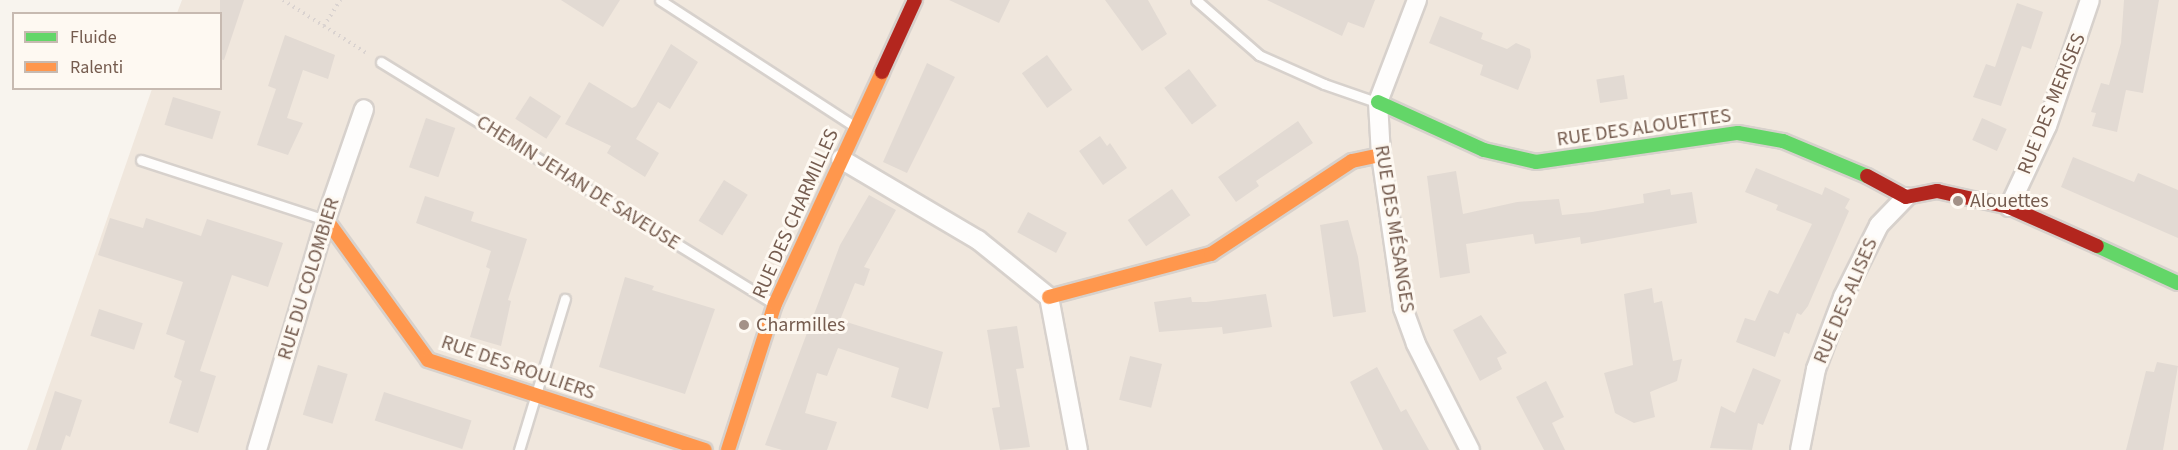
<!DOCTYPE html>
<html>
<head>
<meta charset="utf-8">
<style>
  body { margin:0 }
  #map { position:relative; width:2178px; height:450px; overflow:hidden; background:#f8f4ee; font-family:"Source Sans 3",sans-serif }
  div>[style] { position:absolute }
  .residential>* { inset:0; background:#f0e7dd }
  .building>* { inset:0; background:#e2dad3; transform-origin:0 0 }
  .path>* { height:4px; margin-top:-2px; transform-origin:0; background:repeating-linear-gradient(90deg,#dad3d0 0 1.5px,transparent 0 6px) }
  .roads { filter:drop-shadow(2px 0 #d7d1cc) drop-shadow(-2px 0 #d7d1cc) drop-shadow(0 2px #d7d1cc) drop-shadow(0 -2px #d7d1cc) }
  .lane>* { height:9px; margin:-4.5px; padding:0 4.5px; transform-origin:4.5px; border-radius:4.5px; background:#fefdfc }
  .street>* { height:18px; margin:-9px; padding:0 9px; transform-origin:9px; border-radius:9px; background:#fefdfc }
  .fast>* { height:14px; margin:-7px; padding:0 7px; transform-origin:7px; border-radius:7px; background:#63d668 }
  .slow>* { height:14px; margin:-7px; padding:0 7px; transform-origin:7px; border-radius:7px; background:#ff974d }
  .jam>* { height:14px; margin:-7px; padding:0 7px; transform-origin:7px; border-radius:7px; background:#b3261e }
  .dots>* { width:16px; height:16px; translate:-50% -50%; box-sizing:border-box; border:3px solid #fef9f2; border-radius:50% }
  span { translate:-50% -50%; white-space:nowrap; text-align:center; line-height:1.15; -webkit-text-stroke:6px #fef9f2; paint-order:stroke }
  .street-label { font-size:20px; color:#755c4f }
  .poi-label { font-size:20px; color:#755c4f }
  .left { translate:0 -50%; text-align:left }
  .legend { position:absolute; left:12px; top:12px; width:210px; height:78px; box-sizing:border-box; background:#fef9f2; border:2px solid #c7bab1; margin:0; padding:8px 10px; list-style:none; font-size:18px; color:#755c4f }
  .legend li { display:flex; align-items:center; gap:12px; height:30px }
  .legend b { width:30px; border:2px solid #c7bab1 }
</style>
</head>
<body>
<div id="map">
  <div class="residential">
    <i style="clip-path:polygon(182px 0,2178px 0,2178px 450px,27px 450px,152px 89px,220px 88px,220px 14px,177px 13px)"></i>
  </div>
  <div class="building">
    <i style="clip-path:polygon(220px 0,244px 0,224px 60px,220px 59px)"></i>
    <i style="clip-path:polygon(561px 0,620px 0,603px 27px)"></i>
    <i style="clip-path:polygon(949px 0,1010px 0,999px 23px)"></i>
    <i style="clip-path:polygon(1105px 0,1148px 0,1167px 34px,1142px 51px)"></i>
    <i style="clip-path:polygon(1267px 0,1375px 0,1364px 28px,1348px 22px,1342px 36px)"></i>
    <i style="clip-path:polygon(2124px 0,2159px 0,2143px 93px,2126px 90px,2117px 132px,2092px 126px,2096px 113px,2091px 112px,2101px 83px,2109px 85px,2121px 43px)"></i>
    <i style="clip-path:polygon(2017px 3px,2043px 12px,2031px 49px,2022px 46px,2001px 106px,1973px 97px,1986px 64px,1995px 67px)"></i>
    <i style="clip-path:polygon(1440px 16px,1483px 33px,1481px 39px,1507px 49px,1516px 43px,1530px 49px,1531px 57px,1518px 90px,1480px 75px,1483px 65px,1429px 43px)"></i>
    <i style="clip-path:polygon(285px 35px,335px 55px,328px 79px,303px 70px,287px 118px,303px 123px,288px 155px,257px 145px,276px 89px,268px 86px)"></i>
    <i style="clip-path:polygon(671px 44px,698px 62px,670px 109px,658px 102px,636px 139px,659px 153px,645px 177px,607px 153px,611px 146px,565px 124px,589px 82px,632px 108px,636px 106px)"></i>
    <i style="left:1047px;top:55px;width:43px;height:31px;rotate:54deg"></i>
    <i style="clip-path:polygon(927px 63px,955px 77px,907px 173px,883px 162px)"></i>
    <i style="left:1189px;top:69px;width:46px;height:31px;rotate:53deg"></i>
    <i style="left:1624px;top:75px;width:24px;height:28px;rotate:81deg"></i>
    <i style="left:530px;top:96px;width:37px;height:27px;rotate:33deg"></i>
    <i style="left:173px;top:97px;width:50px;height:29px;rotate:17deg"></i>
    <i style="left:426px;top:118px;width:31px;height:52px;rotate:19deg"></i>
    <i style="left:1982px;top:118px;width:27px;height:24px;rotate:24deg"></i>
    <i style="clip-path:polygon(1298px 121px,1313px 143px,1256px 181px,1259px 186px,1236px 202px,1218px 177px)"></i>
    <i style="clip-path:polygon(1100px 136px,1107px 146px,1110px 143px,1127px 168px,1103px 185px,1079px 151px)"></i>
    <i style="clip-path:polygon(2073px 157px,2134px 182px,2138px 173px,2178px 190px,2178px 238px,2061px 187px)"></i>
    <i style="clip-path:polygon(1756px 168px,1822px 195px,1825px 187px,1850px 199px,1845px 208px,1849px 211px,1808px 306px,1801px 315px,1797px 313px,1789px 334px,1784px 332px,1775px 357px,1736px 342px,1745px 318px,1755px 321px,1769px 290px,1778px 294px,1812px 224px,1776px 210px,1778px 205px,1745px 192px)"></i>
    <i style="clip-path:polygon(1456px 171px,1463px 214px,1517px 202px,1559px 199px,1562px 215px,1592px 212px,1644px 203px,1643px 194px,1670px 189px,1671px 195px,1692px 192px,1697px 223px,1581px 244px,1580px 237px,1535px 244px,1533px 234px,1466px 244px,1470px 273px,1440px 278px,1427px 176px)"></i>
    <i style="left:724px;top:180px;width:28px;height:48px;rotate:32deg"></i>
    <i style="left:1172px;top:189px;width:32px;height:54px;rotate:55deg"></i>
    <i style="clip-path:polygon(869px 195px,896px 210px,864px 267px,870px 269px,864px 286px,855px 283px,840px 320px,943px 352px,928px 409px,891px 397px,899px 368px,838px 348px,827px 376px,817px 373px,805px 413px,837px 422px,827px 450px,782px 450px,765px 445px,840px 245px)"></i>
    <i style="clip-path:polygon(425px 196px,474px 212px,471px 221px,527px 239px,508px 300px,511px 301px,501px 346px,470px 337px,490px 269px,486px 267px,491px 251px,416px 223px)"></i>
    <i style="left:1028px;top:212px;width:44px;height:23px;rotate:28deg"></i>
    <i style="clip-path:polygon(110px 218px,143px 228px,146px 218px,201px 236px,207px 219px,283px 243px,268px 287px,232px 275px,200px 371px,216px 376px,198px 433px,169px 423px,182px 381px,174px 377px,185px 341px,166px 334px,183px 282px,98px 255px)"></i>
    <i style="clip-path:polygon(1348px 220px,1358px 257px,1366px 312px,1333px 317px,1320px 225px)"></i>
    <i style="clip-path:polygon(625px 277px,654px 286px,652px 290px,715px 309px,685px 394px,599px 367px)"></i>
    <i style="clip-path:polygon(1652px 288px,1654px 303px,1662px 301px,1673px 361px,1682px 359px,1677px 381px,1650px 392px,1655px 417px,1634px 423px,1615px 413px,1604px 373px,1633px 365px,1624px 294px)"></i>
    <i style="clip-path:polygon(1266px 294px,1272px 327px,1223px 334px,1222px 327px,1159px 332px,1154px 302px,1191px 297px,1192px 302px,1206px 302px)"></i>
    <i style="left:99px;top:309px;width:46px;height:28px;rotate:18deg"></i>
    <i style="clip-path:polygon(1481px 315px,1507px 353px,1497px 358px,1502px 369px,1480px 381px,1453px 330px)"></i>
    <i style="clip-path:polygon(1017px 326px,1024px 368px,1016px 369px,1030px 447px,1000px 450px,992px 408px,1000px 407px,987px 330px)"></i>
    <i style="left:1130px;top:356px;width:33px;height:45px;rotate:14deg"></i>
    <i style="clip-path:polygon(2157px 362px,2178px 366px,2163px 450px,2126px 450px,2146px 371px,2154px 372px)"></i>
    <i style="left:318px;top:365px;width:31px;height:52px;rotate:17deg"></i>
    <i style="clip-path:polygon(1377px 367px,1401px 412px,1406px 409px,1429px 450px,1383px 450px,1350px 382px)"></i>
    <i style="clip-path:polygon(1753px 368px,1781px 380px,1763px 425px,1758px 423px,1752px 450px,1710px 448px,1721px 406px,1735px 413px)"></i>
    <i style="clip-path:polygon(1546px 381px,1564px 417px,1552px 423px,1565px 450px,1544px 450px,1516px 397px)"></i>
    <i style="clip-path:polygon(55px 391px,82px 400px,70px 437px,66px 435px,61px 450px,36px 450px)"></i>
    <i style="left:384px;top:392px;width:92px;height:30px;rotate:18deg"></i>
  </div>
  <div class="path">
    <i style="left:283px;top:0;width:101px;rotate:32.4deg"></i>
    <i style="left:324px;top:26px;width:31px;rotate:-58deg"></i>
  </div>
  <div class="roads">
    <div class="lane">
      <i style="left:660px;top:0;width:231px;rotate:33deg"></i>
      <i style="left:1196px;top:0;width:84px;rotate:41.1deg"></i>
      <i style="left:1259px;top:55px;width:71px;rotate:24deg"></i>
      <i style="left:1324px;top:84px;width:55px;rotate:19.1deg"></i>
      <i style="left:381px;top:62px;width:460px;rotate:31.6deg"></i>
      <i style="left:141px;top:160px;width:191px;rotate:18deg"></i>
      <i style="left:519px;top:450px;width:158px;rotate:-73.1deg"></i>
    </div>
    <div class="street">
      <i style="left:1417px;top:0;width:109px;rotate:110.9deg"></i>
      <i style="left:1378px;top:102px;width:53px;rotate:86.8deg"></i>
      <i style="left:1381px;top:155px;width:155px;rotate:81.8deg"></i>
      <i style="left:1403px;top:308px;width:38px;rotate:70deg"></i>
      <i style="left:1416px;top:344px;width:119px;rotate:63deg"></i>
      <i style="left:841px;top:159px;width:159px;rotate:30.6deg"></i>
      <i style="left:978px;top:240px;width:91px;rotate:38.8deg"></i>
      <i style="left:1049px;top:297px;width:156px;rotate:79.3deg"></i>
      <i style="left:2009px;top:207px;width:89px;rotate:-64.9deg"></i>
      <i style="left:2047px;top:126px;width:133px;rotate:-71.2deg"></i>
      <i style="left:257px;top:450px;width:241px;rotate:-73.4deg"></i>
      <i style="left:326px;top:219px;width:116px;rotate:-70.9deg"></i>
      <i style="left:1800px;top:450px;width:83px;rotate:-78.8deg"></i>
      <i style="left:1816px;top:369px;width:77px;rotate:-69.4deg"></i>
      <i style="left:1843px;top:297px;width:80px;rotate:-63.4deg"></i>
      <i style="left:1879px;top:225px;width:39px;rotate:-46deg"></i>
    </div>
    <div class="fast">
      <i style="left:1378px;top:102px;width:116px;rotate:24.4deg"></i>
      <i style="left:1484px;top:150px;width:53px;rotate:13deg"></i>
      <i style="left:1536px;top:162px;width:204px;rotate:-8.2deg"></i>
      <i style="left:1738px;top:133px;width:46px;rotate:10.1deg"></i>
      <i style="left:1783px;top:141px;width:91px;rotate:22.6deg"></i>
      <i style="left:2097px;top:246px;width:89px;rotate:24.6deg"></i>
    </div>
    <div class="slow">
      <i style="left:326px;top:219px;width:174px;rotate:54.1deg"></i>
      <i style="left:428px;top:360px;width:291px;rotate:18deg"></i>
      <i style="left:1049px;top:297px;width:168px;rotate:-14.9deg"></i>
      <i style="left:1211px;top:254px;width:169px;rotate:-33.4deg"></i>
      <i style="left:1352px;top:161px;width:30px;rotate:-12deg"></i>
      <i style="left:728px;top:450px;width:153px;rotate:-72.2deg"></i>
      <i style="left:775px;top:304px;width:255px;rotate:-65.2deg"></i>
    </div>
    <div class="jam">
      <i style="left:882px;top:72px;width:79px;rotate:-65.4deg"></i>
      <i style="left:1867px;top:176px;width:44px;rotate:28.3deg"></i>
      <i style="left:1906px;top:197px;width:32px;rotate:-11deg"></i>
      <i style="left:1937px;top:191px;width:74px;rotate:12.5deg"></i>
      <i style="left:2009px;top:207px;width:96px;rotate:23.9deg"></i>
    </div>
  </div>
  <div class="dots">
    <i style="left:1958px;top:201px;background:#a39187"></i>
    <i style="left:744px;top:325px;background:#a39187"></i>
  </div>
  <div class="street-label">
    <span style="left:2052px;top:104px;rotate:-68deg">RUE DES MERISES</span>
    <span style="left:1644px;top:128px;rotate:-8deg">RUE DES ALOUETTES</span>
    <span style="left:578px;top:183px;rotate:32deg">CHEMIN JEHAN DE SAVEUSE</span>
    <span style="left:796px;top:214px;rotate:-66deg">RUE DES CHARMILLES</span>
    <span style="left:1394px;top:229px;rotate:81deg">RUE DES MÉSANGES</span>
    <span style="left:309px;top:279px;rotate:-73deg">RUE DU COLOMBIER</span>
    <span style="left:1846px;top:301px;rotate:-67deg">RUE DES ALISES</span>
    <span style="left:518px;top:368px;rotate:19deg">RUE DES ROULIERS</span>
  </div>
  <div class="poi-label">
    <span class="left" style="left:1970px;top:201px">Alouettes</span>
    <span class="left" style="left:756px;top:325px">Charmilles</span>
  </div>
  <ul class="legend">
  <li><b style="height:8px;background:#63d668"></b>Fluide</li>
  <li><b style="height:8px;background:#ff974d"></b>Ralenti</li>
  </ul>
</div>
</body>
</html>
